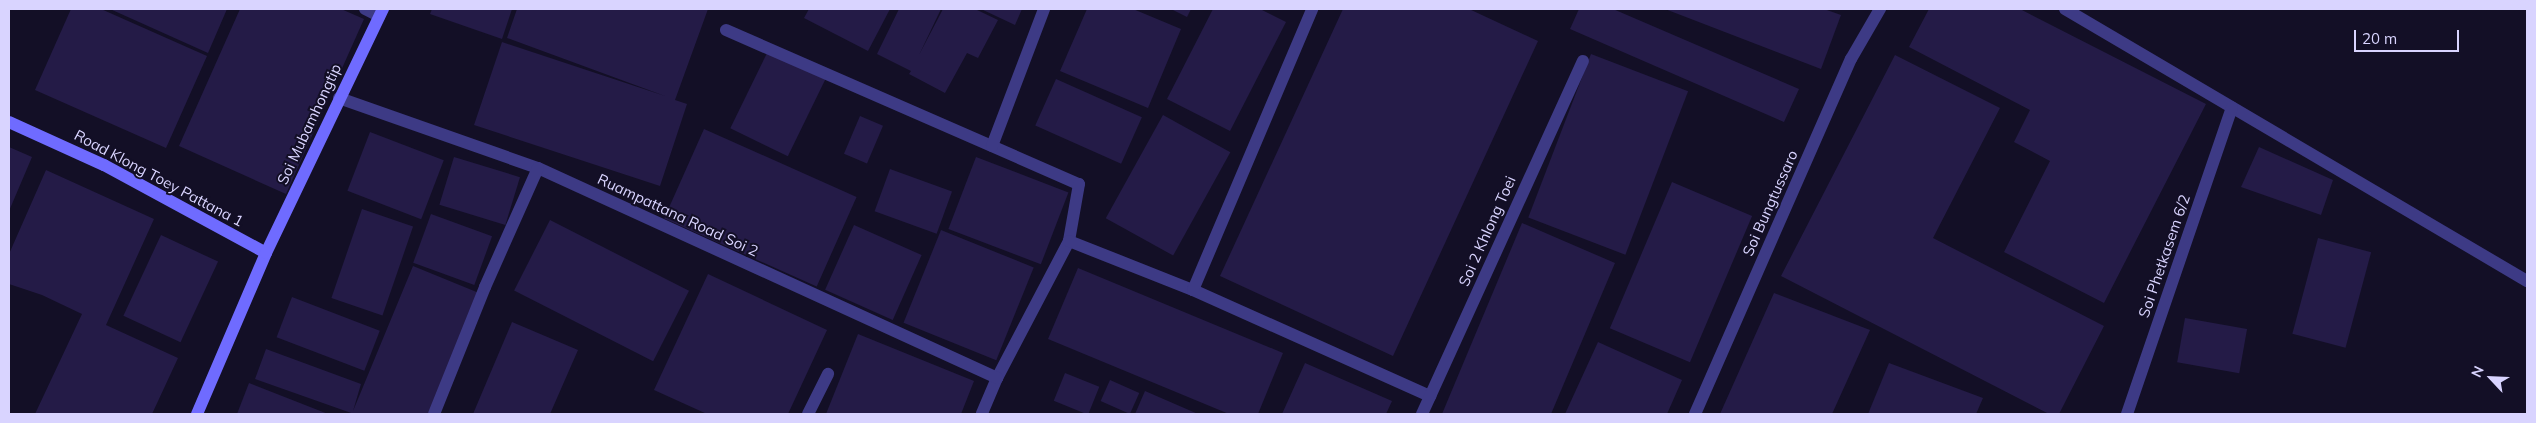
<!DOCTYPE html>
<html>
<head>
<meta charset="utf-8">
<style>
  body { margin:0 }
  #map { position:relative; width:2536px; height:423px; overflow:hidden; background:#130f26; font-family:Mulish,sans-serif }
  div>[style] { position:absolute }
  .building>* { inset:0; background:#241b47; transform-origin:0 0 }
  .street>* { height:12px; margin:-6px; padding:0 6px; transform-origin:6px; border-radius:6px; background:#3d3a85 }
  .secondary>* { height:12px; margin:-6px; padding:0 6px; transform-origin:6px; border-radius:6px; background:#6f6bff }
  span { translate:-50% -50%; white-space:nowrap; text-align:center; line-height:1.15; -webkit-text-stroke:4px #130f26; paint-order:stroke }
  .street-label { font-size:15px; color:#d9d4ff }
  .frame { position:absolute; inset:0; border:10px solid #d9d4ff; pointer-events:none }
  .north { position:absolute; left:2466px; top:353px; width:50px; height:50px; -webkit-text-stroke:4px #130f26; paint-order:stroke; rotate:295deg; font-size:14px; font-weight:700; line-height:20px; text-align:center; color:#d9d4ff }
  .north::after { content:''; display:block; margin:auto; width:18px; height:22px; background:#d9d4ff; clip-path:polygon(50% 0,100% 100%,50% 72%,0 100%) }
  .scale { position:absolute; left:2354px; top:30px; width:105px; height:22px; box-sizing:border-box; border:2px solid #d9d4ff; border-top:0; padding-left:6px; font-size:15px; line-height:18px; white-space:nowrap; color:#d9d4ff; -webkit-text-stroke:4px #130f26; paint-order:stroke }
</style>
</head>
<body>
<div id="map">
  <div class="building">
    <i style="clip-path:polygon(71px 9px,101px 9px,207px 56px,166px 148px,35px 90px)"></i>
    <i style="clip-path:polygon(110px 9px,227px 9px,208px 53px)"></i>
    <i style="clip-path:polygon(240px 9px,341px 9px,364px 19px,286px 194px,179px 146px)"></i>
    <i style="clip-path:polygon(432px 9px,512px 9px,502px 39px,430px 14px)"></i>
    <i style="clip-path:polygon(517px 9px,708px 9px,675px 100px,687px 104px,660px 186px,474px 125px,502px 42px,665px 96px,507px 38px)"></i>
    <i style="clip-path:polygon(809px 9px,890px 9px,868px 51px,804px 18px)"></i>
    <i style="clip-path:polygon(899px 9px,941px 9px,919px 55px,943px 9px,975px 9px,998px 20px,978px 58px,967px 53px,945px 93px,909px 74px,911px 71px,877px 54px)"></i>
    <i style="clip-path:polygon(981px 9px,1022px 9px,1015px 25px)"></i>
    <i style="clip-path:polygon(1087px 9px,1133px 9px,1181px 29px,1148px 108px,1060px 71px)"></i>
    <i style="clip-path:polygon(1171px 9px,1191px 9px,1187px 17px)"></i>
    <i style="clip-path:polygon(1213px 9px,1260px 9px,1286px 22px,1230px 131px,1167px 99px)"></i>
    <i style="clip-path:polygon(1343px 9px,1469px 9px,1538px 41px,1393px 356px,1220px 276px)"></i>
    <i style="clip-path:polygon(1579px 9px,1613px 9px,1799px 89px,1784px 122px,1570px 29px)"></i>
    <i style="clip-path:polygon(1665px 9px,1824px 9px,1841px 15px,1821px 69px)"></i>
    <i style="clip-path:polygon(1929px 9px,2020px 9px,2206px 104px,2104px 303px,2004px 252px,2050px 161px,2014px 142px,2030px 110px,1909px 47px)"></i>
    <i style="left:768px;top:51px;width:64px;height:86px;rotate:26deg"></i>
    <i style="left:1591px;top:54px;width:104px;height:175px;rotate:21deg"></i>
    <i style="clip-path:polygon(1895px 55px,2000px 108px,1933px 238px,2104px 326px,2059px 414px,2049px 414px,1781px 276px)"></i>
    <i style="left:1056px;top:79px;width:94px;height:51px;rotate:24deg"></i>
    <i style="left:1163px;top:115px;width:77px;height:118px;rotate:29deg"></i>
    <i style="left:860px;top:116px;width:25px;height:41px;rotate:23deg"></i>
    <i style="left:704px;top:129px;width:167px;height:98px;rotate:24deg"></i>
    <i style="left:370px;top:132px;width:79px;height:63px;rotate:21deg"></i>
    <i style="clip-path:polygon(9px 147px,32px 157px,9px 211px)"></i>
    <i style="clip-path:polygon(2259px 147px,2333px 180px,2321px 215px,2241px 187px)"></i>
    <i style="left:454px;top:157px;width:69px;height:50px;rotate:17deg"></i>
    <i style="left:976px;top:157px;width:99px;height:77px;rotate:21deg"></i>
    <i style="left:890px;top:169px;width:66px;height:45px;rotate:20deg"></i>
    <i style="clip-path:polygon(46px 170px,154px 219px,106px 325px,178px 358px,152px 414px,35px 414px,82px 314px,42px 295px,9px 284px,9px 254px)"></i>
    <i style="left:1672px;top:182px;width:87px;height:159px;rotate:23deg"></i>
    <i style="left:362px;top:209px;width:54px;height:94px;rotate:19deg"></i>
    <i style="left:431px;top:214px;width:65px;height:52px;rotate:20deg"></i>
    <i style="left:550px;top:220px;width:156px;height:79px;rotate:27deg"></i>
    <i style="clip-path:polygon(1522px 223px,1615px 263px,1551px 414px,1442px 414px)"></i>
    <i style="left:854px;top:225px;width:74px;height:71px;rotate:24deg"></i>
    <i style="left:941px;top:230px;width:100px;height:100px;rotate:22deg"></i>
    <i style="left:161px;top:235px;width:63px;height:89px;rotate:25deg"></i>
    <i style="left:2318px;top:238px;width:55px;height:99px;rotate:15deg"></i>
    <i style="clip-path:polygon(413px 266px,479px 293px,429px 414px,354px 414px,255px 379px,266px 349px,361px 384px,353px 411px)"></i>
    <i style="clip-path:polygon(1078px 268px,1283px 353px,1258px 414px,1229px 414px,1048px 339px)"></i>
    <i style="clip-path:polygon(708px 274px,827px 330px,788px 414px,707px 414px,654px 390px)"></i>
    <i style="clip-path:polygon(1774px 293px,1870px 330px,1832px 414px,1720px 414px)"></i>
    <i style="left:292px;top:297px;width:94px;height:43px;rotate:21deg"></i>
    <i style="left:2185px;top:318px;width:63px;height:45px;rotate:10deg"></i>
    <i style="clip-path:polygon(512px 322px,578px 350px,550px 414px,473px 414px)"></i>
    <i style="clip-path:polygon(858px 334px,974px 381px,961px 414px,826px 414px)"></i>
    <i style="clip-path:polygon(1598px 342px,1682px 380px,1667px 414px,1565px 414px)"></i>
    <i style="clip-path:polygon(1305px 363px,1392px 401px,1386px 414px,1282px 414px)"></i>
    <i style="clip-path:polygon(1889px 363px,1983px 398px,1976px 414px,1868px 414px)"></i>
    <i style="left:1065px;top:373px;width:37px;height:30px;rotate:22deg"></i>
    <i style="left:1110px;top:380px;width:32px;height:23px;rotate:24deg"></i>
    <i style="clip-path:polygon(249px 383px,328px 414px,237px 414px)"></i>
    <i style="clip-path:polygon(1145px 391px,1198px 414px,1135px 414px)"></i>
  </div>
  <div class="street">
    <i style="left:365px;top:9px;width:16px;rotate:27deg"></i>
    <i style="left:2065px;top:9px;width:536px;rotate:30.49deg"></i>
    <i style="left:726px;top:30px;width:385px;rotate:23.6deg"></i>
    <i style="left:1079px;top:184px;width:58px;rotate:100deg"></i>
    <i style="left:1069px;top:241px;width:155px;rotate:117.7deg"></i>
    <i style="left:997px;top:378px;width:39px;rotate:113deg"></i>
    <i style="left:339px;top:98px;width:211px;rotate:19.4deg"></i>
    <i style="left:538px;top:168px;width:505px;rotate:24.58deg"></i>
    <i style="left:992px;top:146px;width:147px;rotate:-69.2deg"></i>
    <i style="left:1069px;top:241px;width:133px;rotate:21.6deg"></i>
    <i style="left:1193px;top:290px;width:260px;rotate:24.1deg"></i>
    <i style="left:1193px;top:290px;width:305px;rotate:-67deg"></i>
    <i style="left:434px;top:414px;width:137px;rotate:-68.1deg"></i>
    <i style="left:485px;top:287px;width:130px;rotate:-66deg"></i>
    <i style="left:808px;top:414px;width:45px;rotate:-63.4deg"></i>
    <i style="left:1422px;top:414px;width:388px;rotate:-65.5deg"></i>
    <i style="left:1695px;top:414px;width:388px;rotate:-66.3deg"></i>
    <i style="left:1851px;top:59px;width:58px;rotate:-59.9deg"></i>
    <i style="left:2127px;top:414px;width:324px;rotate:-71.1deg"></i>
  </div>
  <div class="secondary">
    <i style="left:9px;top:122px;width:104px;rotate:24.4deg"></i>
    <i style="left:104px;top:165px;width:184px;rotate:28.5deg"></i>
    <i style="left:197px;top:414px;width:175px;rotate:-66.8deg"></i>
    <i style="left:266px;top:253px;width:271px;rotate:-64.4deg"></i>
  </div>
  <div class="street-label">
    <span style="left:309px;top:124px;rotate:-65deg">Soi Mubamhongtip</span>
    <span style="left:159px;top:178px;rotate:28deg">Road Klong Toey Pattana 1</span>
    <span style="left:1770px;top:203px;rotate:-66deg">Soi Bungtussaro</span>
    <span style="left:678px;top:215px;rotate:25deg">Ruampattana Road Soi 2</span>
    <span style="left:1487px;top:231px;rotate:-66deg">Soi 2 Khlong Toei</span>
    <span style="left:2164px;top:256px;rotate:-71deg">Soi Phetkasem 6/2</span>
  </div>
  <div class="frame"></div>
  <div class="north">N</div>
  <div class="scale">20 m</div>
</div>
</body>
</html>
